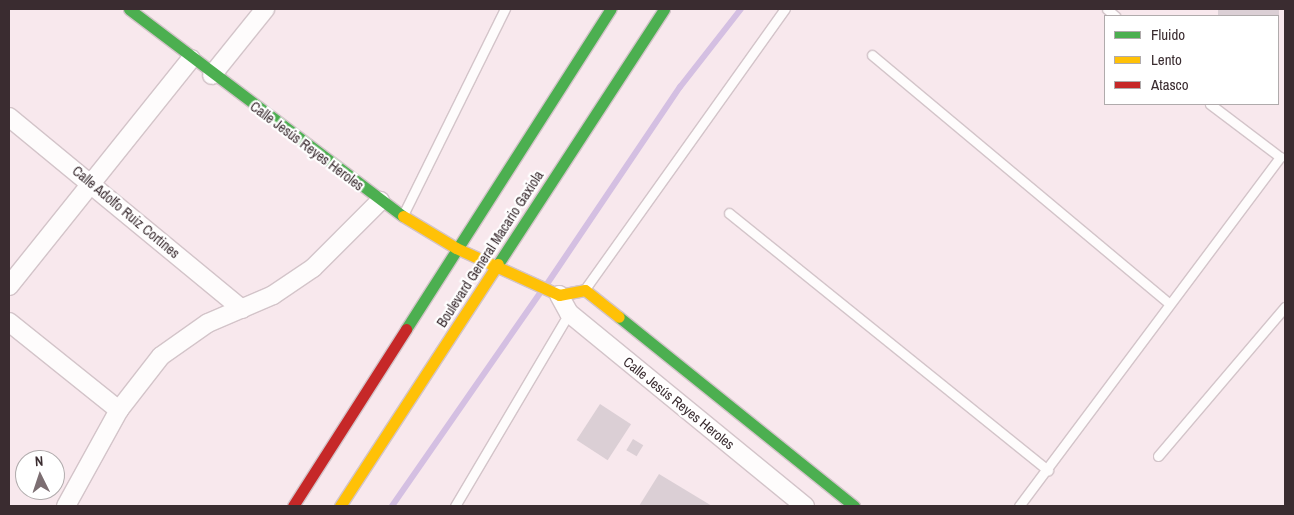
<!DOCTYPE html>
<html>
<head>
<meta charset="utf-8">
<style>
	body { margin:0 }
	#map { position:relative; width:1294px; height:515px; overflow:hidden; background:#f8e8ed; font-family:"Archivo Narrow",sans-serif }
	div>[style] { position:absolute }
	.stream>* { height:6px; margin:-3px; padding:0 3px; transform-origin:3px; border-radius:3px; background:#d4bfe2 }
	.building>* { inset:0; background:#dbcfd5; transform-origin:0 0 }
	.roads { filter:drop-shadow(1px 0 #d3c4c9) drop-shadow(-1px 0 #d3c4c9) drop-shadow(0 1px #d3c4c9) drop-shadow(0 -1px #d3c4c9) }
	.lane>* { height:9px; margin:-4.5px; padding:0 4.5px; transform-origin:4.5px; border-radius:4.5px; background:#fefcfc }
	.street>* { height:18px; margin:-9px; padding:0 9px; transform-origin:9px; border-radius:9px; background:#fefcfc }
	.fast>* { height:11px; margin:-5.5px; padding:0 5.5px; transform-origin:5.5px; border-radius:5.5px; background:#4caf50 }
	.slow>* { height:11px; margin:-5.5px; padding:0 5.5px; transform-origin:5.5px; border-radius:5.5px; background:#ffc107 }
	.jam>* { height:11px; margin:-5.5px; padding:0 5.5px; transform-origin:5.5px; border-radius:5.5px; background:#c62828 }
	span { translate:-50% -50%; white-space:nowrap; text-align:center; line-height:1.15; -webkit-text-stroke:4.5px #fff; paint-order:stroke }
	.street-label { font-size:14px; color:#3a2c30 }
	.frame { position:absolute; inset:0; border:10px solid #3a2c30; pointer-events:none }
	.legend { position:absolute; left:1104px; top:15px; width:175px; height:90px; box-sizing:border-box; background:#fff; border:1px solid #b0abac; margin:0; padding:6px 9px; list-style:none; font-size:15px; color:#3a2c30 }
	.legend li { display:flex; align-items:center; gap:10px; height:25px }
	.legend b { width:25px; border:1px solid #b0abac }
	.north { position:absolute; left:15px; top:450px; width:50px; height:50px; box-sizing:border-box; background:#fff; border:1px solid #b0abac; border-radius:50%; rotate:356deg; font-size:14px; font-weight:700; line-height:20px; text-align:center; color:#3a2c30 }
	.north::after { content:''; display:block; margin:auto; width:18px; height:22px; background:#7c6e72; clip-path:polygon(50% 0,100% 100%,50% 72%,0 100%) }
</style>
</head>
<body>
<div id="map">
	<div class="stream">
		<i style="left:547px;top:284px;width:238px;rotate:-56deg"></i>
		<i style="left:680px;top:87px;width:99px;rotate:-52deg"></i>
		<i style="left:392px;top:506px;width:261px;rotate:-55.2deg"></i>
	</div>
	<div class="building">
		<i style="left:1218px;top:9px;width:61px;height:8px"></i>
		<i style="left:600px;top:404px;width:37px;height:43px;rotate:33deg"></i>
		<i style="left:633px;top:439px;width:12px;height:13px;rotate:31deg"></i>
		<i style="clip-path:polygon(659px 474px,712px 506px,639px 506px)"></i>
	</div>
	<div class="roads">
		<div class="lane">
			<i style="left:1107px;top:9px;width:11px;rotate:41deg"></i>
			<i style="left:872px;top:55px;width:387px;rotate:39.9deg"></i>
			<i style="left:729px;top:213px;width:410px;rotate:38.9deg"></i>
			<i style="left:403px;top:215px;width:230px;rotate:-63.7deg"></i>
			<i style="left:585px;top:289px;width:344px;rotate:-54.5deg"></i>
			<i style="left:1158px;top:456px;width:196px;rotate:-49.6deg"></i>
			<i style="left:455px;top:506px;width:228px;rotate:-59.4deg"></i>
			<i style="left:1019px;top:506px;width:436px;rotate:-53.2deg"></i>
			<i style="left:1280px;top:157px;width:88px;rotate:-142.9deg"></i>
		</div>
		<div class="street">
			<i style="left:212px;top:75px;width:85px;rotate:-51.2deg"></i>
			<i style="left:9px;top:117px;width:302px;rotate:39.5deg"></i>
			<i style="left:9px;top:286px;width:291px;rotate:-51.3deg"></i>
			<i style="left:559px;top:295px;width:21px;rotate:61deg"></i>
			<i style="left:569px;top:313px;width:305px;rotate:39.3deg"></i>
			<i style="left:9px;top:322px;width:141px;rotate:38.7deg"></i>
			<i style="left:66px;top:506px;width:110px;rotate:-61.1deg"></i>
			<i style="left:119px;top:410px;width:68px;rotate:-52.1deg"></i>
			<i style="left:161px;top:356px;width:57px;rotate:-35.1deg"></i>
			<i style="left:208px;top:323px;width:71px;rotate:-23.3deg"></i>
			<i style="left:273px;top:295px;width:48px;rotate:-34deg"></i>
			<i style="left:313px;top:268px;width:95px;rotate:-45deg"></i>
		</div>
		<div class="fast">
			<i style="left:129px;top:9px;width:343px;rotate:37.1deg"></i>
			<i style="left:498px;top:264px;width:304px;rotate:-56.9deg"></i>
			<i style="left:619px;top:317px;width:302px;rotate:38.8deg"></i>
			<i style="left:406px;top:329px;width:380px;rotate:-57.4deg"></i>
		</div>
		<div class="slow">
			<i style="left:403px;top:216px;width:62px;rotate:31.1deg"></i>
			<i style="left:456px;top:248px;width:113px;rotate:24.5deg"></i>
			<i style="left:559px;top:295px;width:26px;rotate:-11deg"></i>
			<i style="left:585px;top:290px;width:43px;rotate:38.5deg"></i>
			<i style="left:340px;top:506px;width:289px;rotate:-56.9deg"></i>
		</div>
		<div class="jam">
			<i style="left:293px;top:506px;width:210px;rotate:-57.4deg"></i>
		</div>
	</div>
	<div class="street-label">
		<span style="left:307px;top:146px;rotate:37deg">Calle Jesús Reyes Heroles</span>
		<span style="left:126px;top:212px;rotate:40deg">Calle Adolfo Ruiz Cortines</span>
		<span style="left:490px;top:249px;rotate:-57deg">Boulevard General Macario Gaxiola</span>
		<span style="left:679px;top:403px;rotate:39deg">Calle Jesús Reyes Heroles</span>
	</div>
	<div class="frame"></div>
	<ul class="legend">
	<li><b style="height:6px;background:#4caf50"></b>Fluido</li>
	<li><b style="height:6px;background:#ffc107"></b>Lento</li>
	<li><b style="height:6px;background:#c62828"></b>Atasco</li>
	</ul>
	<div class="north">N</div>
</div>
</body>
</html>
